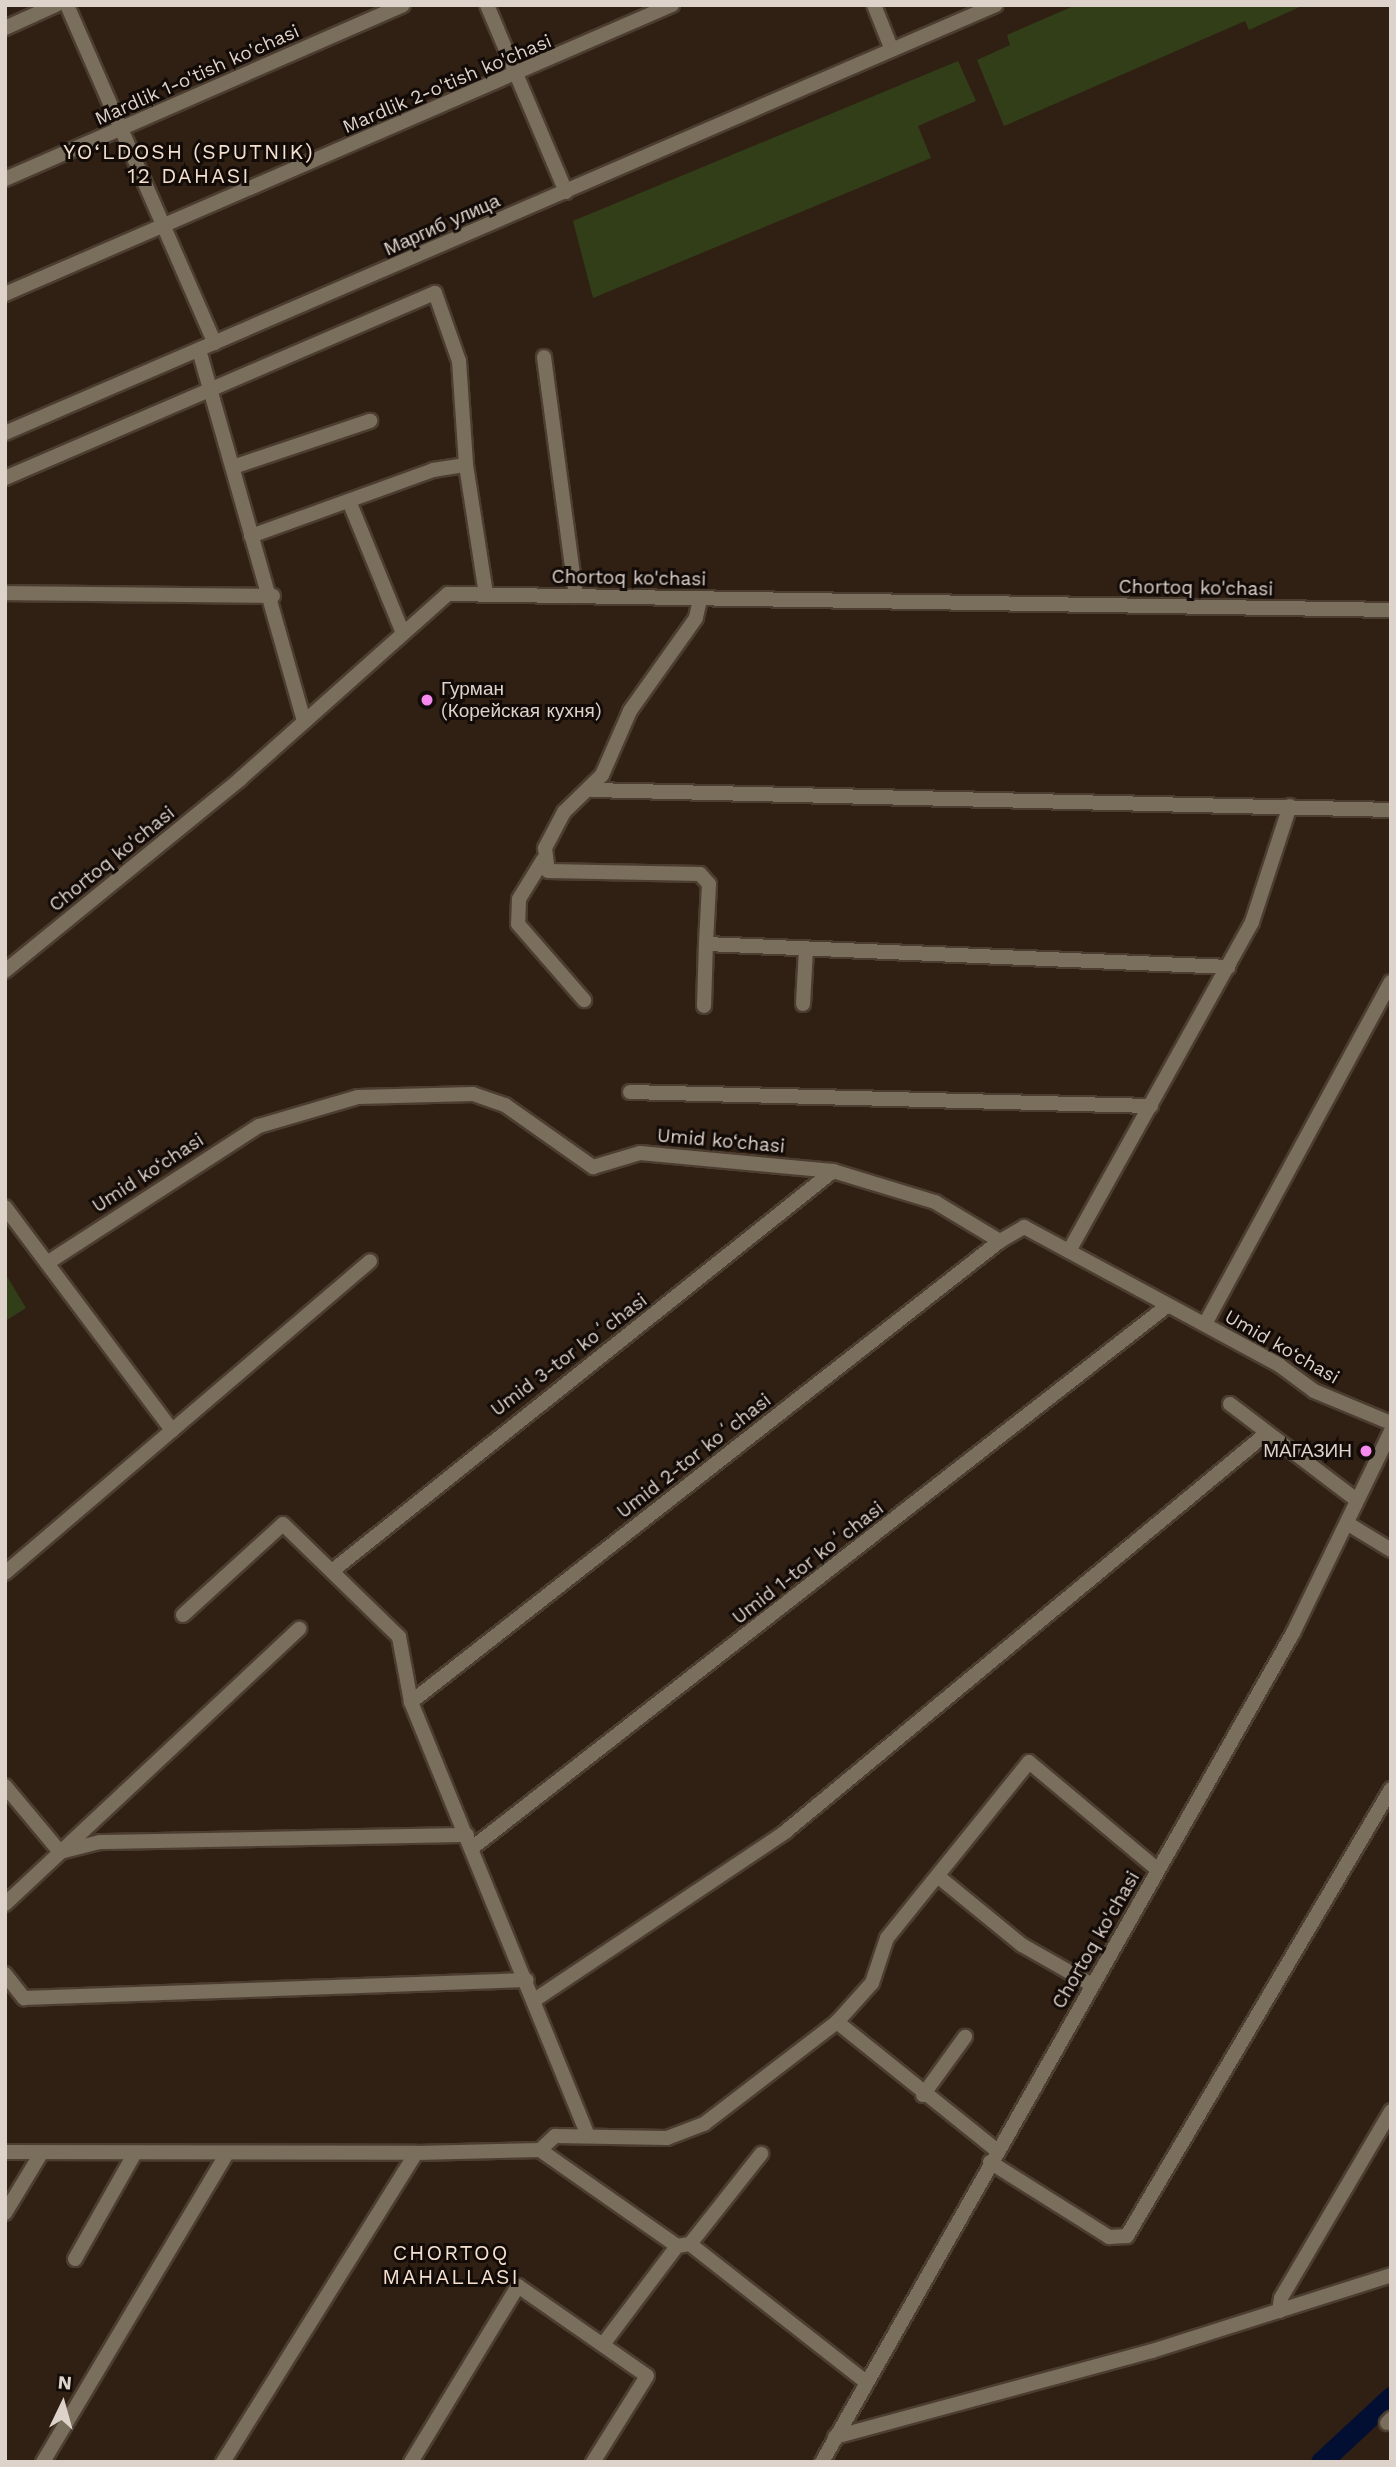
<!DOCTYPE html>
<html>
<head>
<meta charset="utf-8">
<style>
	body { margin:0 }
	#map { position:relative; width:1396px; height:2467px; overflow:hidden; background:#302014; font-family:"Work Sans",sans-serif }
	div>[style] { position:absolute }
	.green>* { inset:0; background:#313e17 }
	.river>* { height:21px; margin:-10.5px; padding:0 10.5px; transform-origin:10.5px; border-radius:10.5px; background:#030f32 }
	.roads { filter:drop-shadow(2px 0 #4c3d31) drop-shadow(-2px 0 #4c3d31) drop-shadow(0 2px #4c3d31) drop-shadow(0 -2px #4c3d31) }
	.minor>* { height:14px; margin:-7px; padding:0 7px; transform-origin:7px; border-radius:7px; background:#7a6f5c }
	.tertiary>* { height:14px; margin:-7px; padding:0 7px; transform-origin:7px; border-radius:7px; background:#7a6f5c }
	.dots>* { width:19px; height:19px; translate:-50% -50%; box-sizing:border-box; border:4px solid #120b07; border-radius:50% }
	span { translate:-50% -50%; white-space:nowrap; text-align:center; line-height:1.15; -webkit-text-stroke:6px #120b07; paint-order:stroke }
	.street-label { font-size:19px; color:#ded3cb }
	.poi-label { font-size:19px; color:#ded3cb }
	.left { translate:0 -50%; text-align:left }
	.right { translate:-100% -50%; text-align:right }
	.neighbourhood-label { font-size:21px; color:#f5dfcf; letter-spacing:2px }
	.frame { position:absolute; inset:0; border:7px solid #ded3cb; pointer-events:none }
	.north { position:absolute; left:28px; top:2369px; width:70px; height:70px; -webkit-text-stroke:5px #120b07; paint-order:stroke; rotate:5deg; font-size:19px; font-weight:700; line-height:28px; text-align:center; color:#ded3cb }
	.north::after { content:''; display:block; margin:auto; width:24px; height:32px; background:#ded3cb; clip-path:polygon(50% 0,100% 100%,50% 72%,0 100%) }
</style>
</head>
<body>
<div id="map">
	<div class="green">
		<i style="clip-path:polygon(1076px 5px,1304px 5px,1249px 30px,1245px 21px,1004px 126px,977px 60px,1010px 45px,1007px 35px)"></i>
		<i style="clip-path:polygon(958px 61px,976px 101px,918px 126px,931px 158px,593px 298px,573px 221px)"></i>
		<i style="clip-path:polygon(5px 1273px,26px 1308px,5px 1321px)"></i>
	</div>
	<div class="river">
		<i style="left:1321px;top:2462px;width:96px;rotate:-42.9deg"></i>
	</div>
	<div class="roads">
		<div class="minor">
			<i style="left:67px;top:5px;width:369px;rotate:66.4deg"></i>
			<i style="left:5px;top:179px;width:434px;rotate:-23.6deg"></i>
			<i style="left:5px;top:294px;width:727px;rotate:-23.43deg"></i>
			<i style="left:199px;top:350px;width:386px;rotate:74.2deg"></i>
			<i style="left:544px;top:357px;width:241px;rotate:82.4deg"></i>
			<i style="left:233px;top:467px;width:145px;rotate:-18.6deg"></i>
			<i style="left:5px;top:478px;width:468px;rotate:-23.3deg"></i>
			<i style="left:435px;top:293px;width:72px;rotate:70.6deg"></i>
			<i style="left:459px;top:361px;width:104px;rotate:86.1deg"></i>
			<i style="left:466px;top:465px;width:131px;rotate:81.2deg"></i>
			<i style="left:349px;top:501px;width:140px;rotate:67.8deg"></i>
			<i style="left:251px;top:536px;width:194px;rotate:-19.9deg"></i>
			<i style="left:433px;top:470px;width:33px;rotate:-9deg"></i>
			<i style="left:5px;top:593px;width:268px;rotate:0.6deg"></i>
			<i style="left:700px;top:600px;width:18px;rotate:103deg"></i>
			<i style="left:696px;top:618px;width:114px;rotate:125.4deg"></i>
			<i style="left:630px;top:711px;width:70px;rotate:113.6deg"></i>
			<i style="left:602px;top:775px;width:53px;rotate:135.8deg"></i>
			<i style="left:564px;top:812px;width:41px;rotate:117.8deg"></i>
			<i style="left:545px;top:848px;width:23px;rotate:83deg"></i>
			<i style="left:548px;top:871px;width:152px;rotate:1.1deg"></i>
			<i style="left:700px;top:874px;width:13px;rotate:48deg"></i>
			<i style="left:709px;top:884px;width:60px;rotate:92.9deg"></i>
			<i style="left:706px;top:944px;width:523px;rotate:2.52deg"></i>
			<i style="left:592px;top:790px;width:799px;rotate:1.43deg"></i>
			<i style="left:543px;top:860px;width:46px;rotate:121.6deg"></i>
			<i style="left:519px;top:899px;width:25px;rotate:92deg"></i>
			<i style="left:518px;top:924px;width:101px;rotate:49deg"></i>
			<i style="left:5px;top:971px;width:303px;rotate:-39.2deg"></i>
			<i style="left:240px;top:779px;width:278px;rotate:-41.7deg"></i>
			<i style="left:448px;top:594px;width:943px;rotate:0.97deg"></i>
			<i style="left:803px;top:1004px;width:55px;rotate:-86.9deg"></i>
			<i style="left:704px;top:1006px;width:62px;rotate:-88.2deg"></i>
			<i style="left:630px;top:1092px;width:521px;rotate:1.54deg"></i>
			<i style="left:5px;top:1207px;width:279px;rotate:53.2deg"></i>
			<i style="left:1069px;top:1251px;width:376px;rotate:-60.9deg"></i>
			<i style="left:1252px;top:922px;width:122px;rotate:-71.9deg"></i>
			<i style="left:47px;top:1263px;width:252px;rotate:-32.9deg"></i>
			<i style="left:259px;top:1126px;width:103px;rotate:-16.3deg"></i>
			<i style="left:358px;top:1097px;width:115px;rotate:-1.5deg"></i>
			<i style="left:473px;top:1094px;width:34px;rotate:19deg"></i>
			<i style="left:505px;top:1105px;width:108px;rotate:35.2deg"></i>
			<i style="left:593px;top:1167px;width:49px;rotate:-16.6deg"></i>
			<i style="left:640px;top:1153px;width:194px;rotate:5.3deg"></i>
			<i style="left:833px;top:1171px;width:107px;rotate:16.9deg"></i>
			<i style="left:935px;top:1202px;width:76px;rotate:31deg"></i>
			<i style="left:1000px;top:1241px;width:28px;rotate:-30deg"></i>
			<i style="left:1024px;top:1227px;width:290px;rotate:28.4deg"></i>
			<i style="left:1279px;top:1365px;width:44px;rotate:36.6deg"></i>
			<i style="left:1314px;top:1391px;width:83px;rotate:22.6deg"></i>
			<i style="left:1205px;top:1324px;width:389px;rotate:-61.5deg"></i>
			<i style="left:1230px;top:1404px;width:157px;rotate:37.2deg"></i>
			<i style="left:1350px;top:1525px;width:48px;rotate:31.4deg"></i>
			<i style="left:332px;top:1571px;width:641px;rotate:-38.6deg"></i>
			<i style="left:5px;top:1573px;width:480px;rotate:-40.5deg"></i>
			<i style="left:183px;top:1615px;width:135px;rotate:-42.3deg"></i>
			<i style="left:283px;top:1524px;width:162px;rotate:44.2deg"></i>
			<i style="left:399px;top:1637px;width:66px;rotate:79.5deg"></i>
			<i style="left:411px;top:1702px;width:468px;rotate:67.8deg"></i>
			<i style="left:411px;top:1702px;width:748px;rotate:-38.05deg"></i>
			<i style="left:5px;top:1786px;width:86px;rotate:50.2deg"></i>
			<i style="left:60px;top:1852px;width:41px;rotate:-14deg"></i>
			<i style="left:100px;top:1842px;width:367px;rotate:-1.1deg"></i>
			<i style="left:472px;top:1848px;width:881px;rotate:-37.95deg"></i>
			<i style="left:940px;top:1878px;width:106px;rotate:39.3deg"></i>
			<i style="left:1022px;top:1945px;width:81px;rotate:29.7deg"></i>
			<i style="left:5px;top:1904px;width:403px;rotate:-43.1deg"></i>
			<i style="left:5px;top:1974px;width:31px;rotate:52deg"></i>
			<i style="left:24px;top:1998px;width:503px;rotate:-2.05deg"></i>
			<i style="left:536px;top:1999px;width:300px;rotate:-33.8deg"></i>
			<i style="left:785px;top:1832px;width:626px;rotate:-39.62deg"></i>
			<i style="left:837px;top:2022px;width:204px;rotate:38.8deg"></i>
			<i style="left:923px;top:2095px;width:72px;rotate:-54.1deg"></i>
			<i style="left:540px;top:2150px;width:167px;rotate:35deg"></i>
			<i style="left:677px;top:2246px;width:13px;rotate:-9deg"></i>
			<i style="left:690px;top:2244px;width:224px;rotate:38.1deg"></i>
			<i style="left:5px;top:2152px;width:411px;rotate:0.1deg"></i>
			<i style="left:416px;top:2153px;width:124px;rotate:-1.4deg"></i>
			<i style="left:540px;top:2150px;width:21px;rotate:-43deg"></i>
			<i style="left:555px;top:2136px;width:112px;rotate:1deg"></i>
			<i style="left:667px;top:2138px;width:40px;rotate:-21deg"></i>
			<i style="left:704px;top:2124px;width:168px;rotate:-37.5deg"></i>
			<i style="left:837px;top:2022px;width:52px;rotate:-48.1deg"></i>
			<i style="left:872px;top:1983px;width:47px;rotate:-71.6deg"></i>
			<i style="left:887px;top:1938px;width:226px;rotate:-51.1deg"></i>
			<i style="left:1029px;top:1762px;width:168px;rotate:39.9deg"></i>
			<i style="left:990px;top:2162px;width:141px;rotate:32.2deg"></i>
			<i style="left:1109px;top:2237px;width:18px;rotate:-3deg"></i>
			<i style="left:1127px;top:2236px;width:519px;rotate:-59.43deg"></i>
			<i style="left:5px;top:2213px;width:71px;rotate:-58.8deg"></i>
			<i style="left:690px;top:2244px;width:115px;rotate:-51.7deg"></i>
			<i style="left:75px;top:2259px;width:122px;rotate:-60.5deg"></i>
			<i style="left:1279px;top:2311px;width:13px;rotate:-81deg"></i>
			<i style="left:1281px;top:2298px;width:217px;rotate:-59.5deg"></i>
			<i style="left:604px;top:2343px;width:121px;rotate:-53deg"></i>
			<i style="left:1387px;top:2423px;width:6px;rotate:-45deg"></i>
			<i style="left:835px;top:2437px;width:328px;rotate:-15.2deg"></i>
			<i style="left:1152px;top:2351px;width:251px;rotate:-17.6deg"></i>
			<i style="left:43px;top:2462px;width:357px;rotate:-59.2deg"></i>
			<i style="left:223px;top:2462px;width:364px;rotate:-58deg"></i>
			<i style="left:411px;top:2462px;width:206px;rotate:-58.7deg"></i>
			<i style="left:518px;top:2286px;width:157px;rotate:34.9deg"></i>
			<i style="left:647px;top:2376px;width:102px;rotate:122.1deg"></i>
		</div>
		<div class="tertiary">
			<i style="left:487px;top:5px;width:203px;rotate:67.1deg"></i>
			<i style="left:874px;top:5px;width:48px;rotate:68.2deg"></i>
			<i style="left:5px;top:28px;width:56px;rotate:-24.3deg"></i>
			<i style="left:5px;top:433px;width:1079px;rotate:-23.36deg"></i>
			<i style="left:822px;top:2462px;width:953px;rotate:-60.4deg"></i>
			<i style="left:1293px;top:1633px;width:225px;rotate:-64.1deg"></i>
		</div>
	</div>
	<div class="dots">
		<i style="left:427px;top:700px;background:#f689ee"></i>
		<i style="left:1366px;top:1451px;background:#f689ee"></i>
	</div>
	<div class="street-label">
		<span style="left:197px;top:75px;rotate:-24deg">Mardlik 1-o'tish ko'chasi</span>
		<span style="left:447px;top:84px;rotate:-23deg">Mardlik 2-o'tish ko'chasi</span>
		<span style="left:442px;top:225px;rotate:-24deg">Маргиб улица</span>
		<span style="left:629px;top:578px;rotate:1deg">Chortoq ko'chasi</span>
		<span style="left:1196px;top:588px;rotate:1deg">Chortoq ko'chasi</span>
		<span style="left:112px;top:859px;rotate:-39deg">Chortoq ko'chasi</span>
		<span style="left:721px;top:1141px;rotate:5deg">Umid ko‘chasi</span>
		<span style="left:148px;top:1173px;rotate:-33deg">Umid ko‘chasi</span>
		<span style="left:1282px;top:1347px;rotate:30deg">Umid ko‘chasi</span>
		<span style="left:569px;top:1355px;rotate:-37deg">Umid 3-tor koʻchasi</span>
		<span style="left:694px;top:1456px;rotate:-38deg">Umid 2-tor koʻchasi</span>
		<span style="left:808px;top:1563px;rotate:-38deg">Umid 1-tor koʻchasi</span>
		<span style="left:1096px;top:1940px;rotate:-60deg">Chortoq ko'chasi</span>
	</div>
	<div class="poi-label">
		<span class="left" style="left:441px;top:700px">Гурман<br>(Корейская кухня)</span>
		<span class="right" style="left:1352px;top:1451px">МАГАЗИН</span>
	</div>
	<div class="neighbourhood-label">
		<span style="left:189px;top:164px">YO‘LDOSH (SPUTNIK)<br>12 DAHASI</span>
		<span style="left:451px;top:2265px">CHORTOQ<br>MAHALLASI</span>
	</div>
	<div class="frame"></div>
	<div class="north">N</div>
</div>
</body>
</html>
